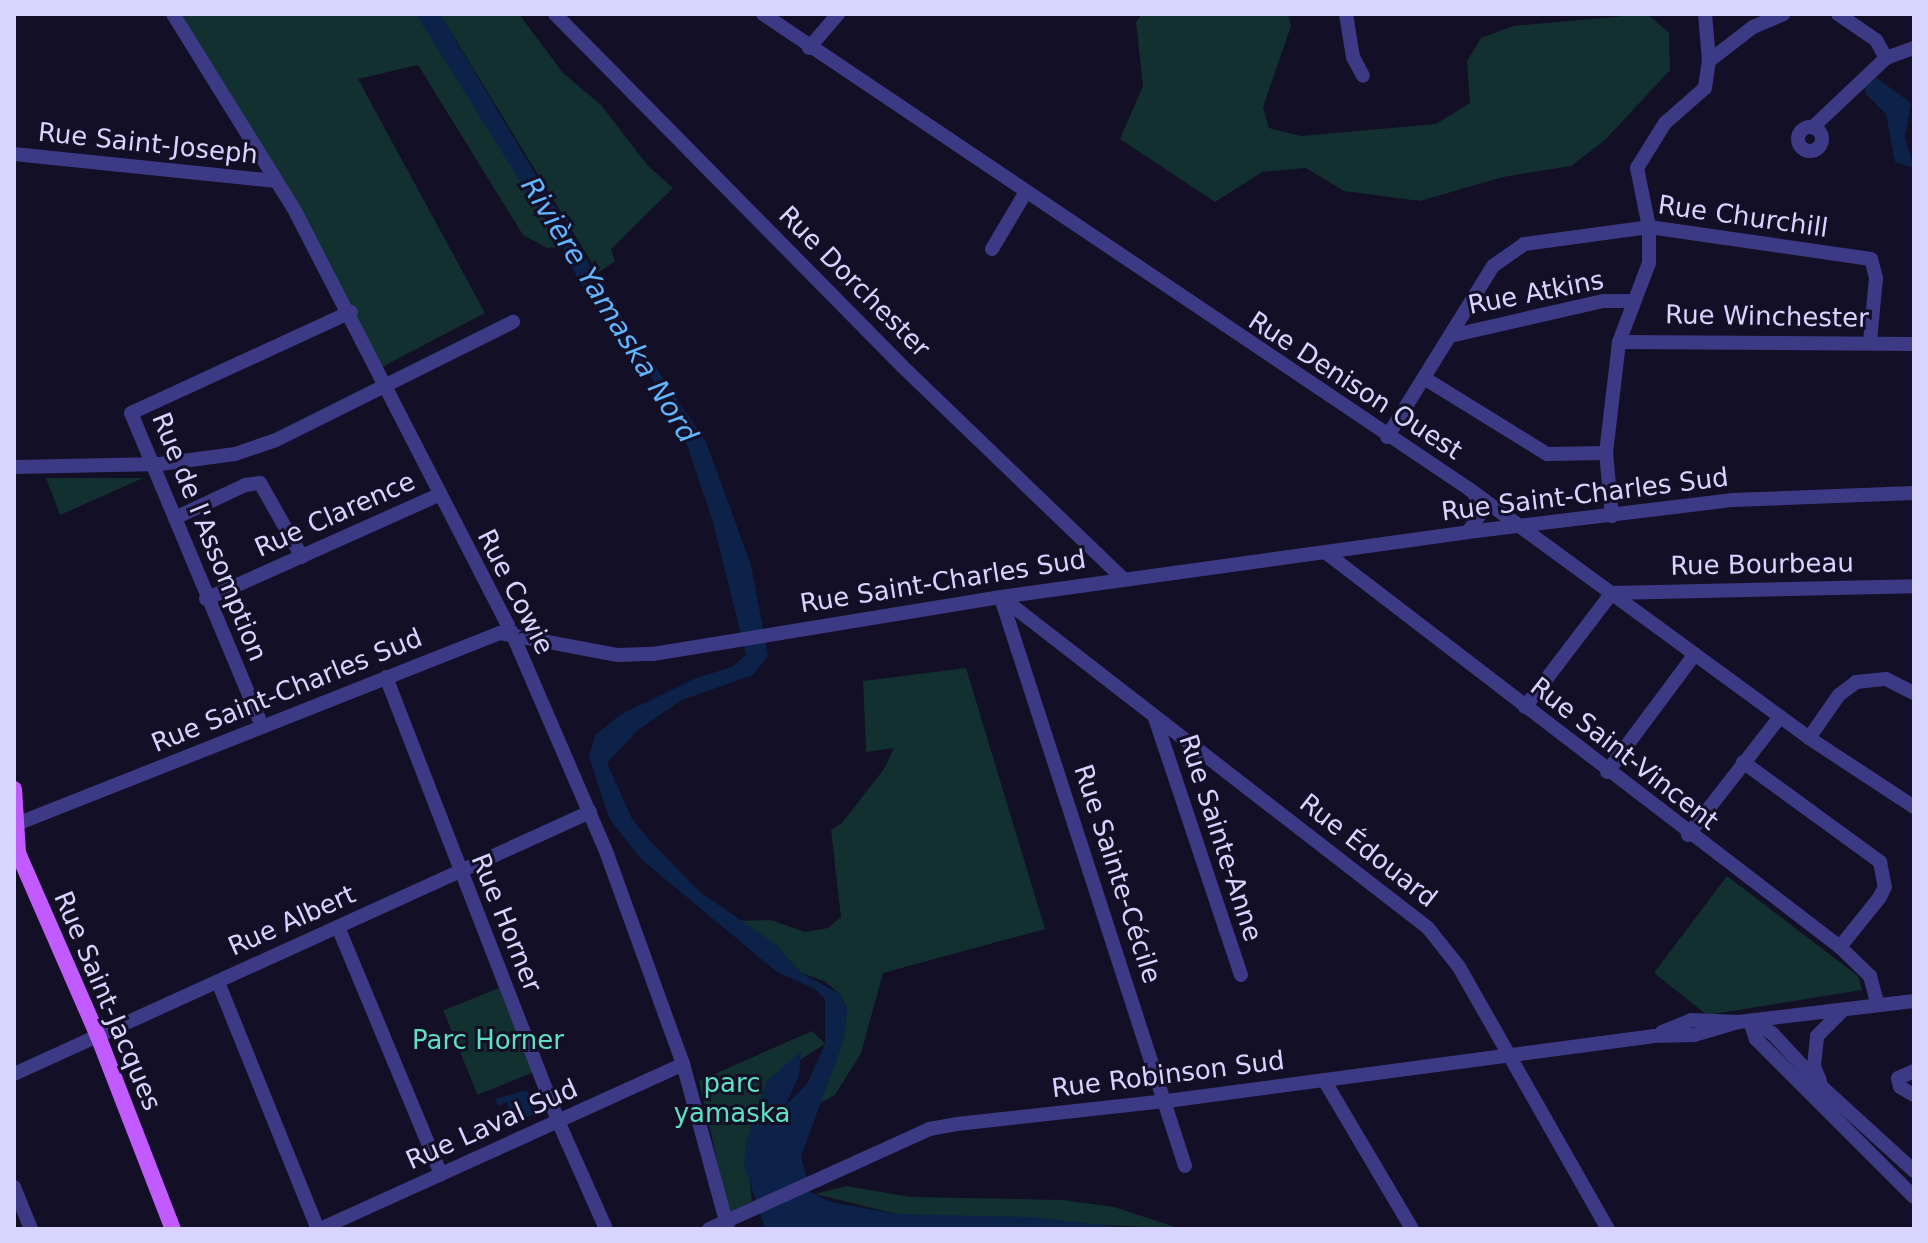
<!DOCTYPE html>
<html>
<head>
<meta charset="utf-8">
<style>
	body { margin:0 }
	#map { position:relative; width:1928px; height:1243px; overflow:hidden; background:#130f26; font-family:"DejaVu Sans",sans-serif }
	div>[style] { position:absolute }
	.green>* { inset:0; background:#12302f; transform-origin:0 0 }
	.water>* { inset:0; background:#0c2248 }
	.minor>* { height:14px; margin:-7px; padding:0 7px; transform-origin:7px; border-radius:7px; background:#3d3a85 }
	.minor>.ring { margin:-7px; padding:0; box-sizing:content-box; background:none; border:14px solid #3d3a85; border-radius:50% }
	.major>* { height:16px; margin:-8px; padding:0 8px; transform-origin:8px; border-radius:8px; background:#c25bff }
	span { translate:-50% -50%; white-space:nowrap; text-align:center; line-height:1.15; -webkit-text-stroke:6px #130f26; paint-order:stroke }
	.street-label { font-size:26px; color:#d9d4ff }
	.park-label { font-size:26px; color:#5fe0c0 }
	.water-label { font-size:28px; color:#62b6ff; font-style:italic }
	.frame { position:absolute; inset:0; border:16px solid #d9d4ff; pointer-events:none }
</style>
</head>
<body>
<div id="map">
	<div class="green">
		<i style="clip-path:polygon(173px 14px,416px 14px,564px 247px,547px 248px,523px 235px,418px 65px,358px 79px,485px 313px,378px 369px,351px 312px)"></i>
		<i style="clip-path:polygon(440px 14px,519px 14px,563px 73px,601px 105px,648px 166px,673px 188px,611px 249px,615px 261px,598px 273px)"></i>
		<i style="clip-path:polygon(1142px 14px,1288px 14px,1291px 26px,1263px 107px,1269px 128px,1301px 136px,1436px 124px,1470px 103px,1467px 61px,1481px 38px,1513px 26px,1647px 14px,1669px 33px,1670px 70px,1605px 140px,1571px 166px,1503px 177px,1420px 201px,1344px 191px,1306px 168px,1262px 172px,1215px 202px,1120px 139px,1143px 86px,1136px 22px)"></i>
		<i style="clip-path:polygon(46px 478px,143px 478px,60px 515px)"></i>
		<i style="clip-path:polygon(966px 668px,1045px 929px,883px 973px,861px 1053px,835px 1095px,815px 1106px,843px 1040px,847px 1009px,840px 994px,824px 981px,801px 973px,775px 944px,736px 921px,771px 920px,805px 932px,828px 928px,841px 917px,831px 830px,842px 823px,884px 769px,894px 748px,866px 752px,863px 681px)"></i>
		<i style="clip-path:polygon(1727px 876px,1858px 976px,1862px 990px,1707px 1015px,1654px 973px)"></i>
		<i style="left:499px;top:988px;width:91px;height:60px;rotate:68deg"></i>
		<i style="clip-path:polygon(812px 1031px,825px 1044px,767px 1081px,746px 1144px,752px 1201px,729px 1213px,699px 1081px)"></i>
		<i style="clip-path:polygon(846px 1186px,911px 1197px,1063px 1200px,1114px 1207px,1181px 1229px,896px 1214px,815px 1194px)"></i>
	</div>
	<div class="water">
		<i style="clip-path:polygon(416px 14px,440px 14px,611px 301px,706px 442px,751px 565px,768px 656px,753px 675px,682px 700px,638px 730px,607px 763px,632px 819px,651px 842px,700px 892px,775px 944px,801px 973px,840px 994px,847px 1010px,844px 1040px,801px 1156px,810px 1192px,831px 1202px,896px 1214px,1032px 1217px,1138px 1229px,765px 1229px,744px 1164px,746px 1144px,767px 1081px,801px 1051px,799px 1076px,785px 1106px,807px 1084px,825px 1044px,825px 999px,815px 989px,777px 972px,641px 859px,609px 818px,589px 757px,595px 735px,620px 715px,696px 678px,732px 667px,746px 655px,713px 522px,681px 427px,650px 375px,579px 281px,549px 219px,526px 191px)"></i>
		<i style="clip-path:polygon(1877px 78px,1911px 103px,1905px 137px,1914px 168px,1895px 162px,1886px 114px,1865px 93px,1865px 84px)"></i>
		<i style="clip-path:polygon(527px 1090px,537px 1113px,514px 1122px,507px 1102px,498px 1106px,495px 1099px)"></i>
	</div>
	<div class="minor">
		<i style="left:173px;top:14px;width:229px;rotate:58.2deg"></i>
		<i style="left:294px;top:209px;width:477px;rotate:62.8deg"></i>
		<i style="left:512px;top:633px;width:241px;rotate:66.7deg"></i>
		<i style="left:607px;top:854px;width:223px;rotate:70.1deg"></i>
		<i style="left:683px;top:1064px;width:171px;rotate:74.7deg"></i>
		<i style="left:555px;top:14px;width:494px;rotate:45.4deg"></i>
		<i style="left:902px;top:366px;width:308px;rotate:43.9deg"></i>
		<i style="left:763px;top:14px;width:851px;rotate:33.93deg"></i>
		<i style="left:1469px;top:489px;width:421px;rotate:36.2deg"></i>
		<i style="left:1809px;top:738px;width:126px;rotate:33.3deg"></i>
		<i style="left:1346px;top:14px;width:44px;rotate:80.8deg"></i>
		<i style="left:1353px;top:57px;width:21px;rotate:62deg"></i>
		<i style="left:1705px;top:14px;width:47px;rotate:85.1deg"></i>
		<i style="left:1838px;top:14px;width:46px;rotate:34.4deg"></i>
		<i style="left:1876px;top:40px;width:21px;rotate:61deg"></i>
		<i style="left:809px;top:48px;width:45px;rotate:-49.5deg"></i>
		<i class="ring" style="left:1798px;top:127px;width:10px;height:10px"></i>
		<i style="left:1813px;top:127px;width:100px;rotate:-43.4deg"></i>
		<i style="left:1886px;top:58px;width:30px;rotate:-20deg"></i>
		<i style="left:14px;top:154px;width:264px;rotate:5.9deg"></i>
		<i style="left:992px;top:249px;width:63px;rotate:-59.3deg"></i>
		<i style="left:1450px;top:336px;width:157px;rotate:-12.9deg"></i>
		<i style="left:1603px;top:301px;width:29px"></i>
		<i style="left:1619px;top:342px;width:295px;rotate:0.4deg"></i>
		<i style="left:1424px;top:378px;width:145px;rotate:31.7deg"></i>
		<i style="left:1547px;top:454px;width:59px;rotate:-1deg"></i>
		<i style="left:1387px;top:437px;width:201px;rotate:-58.2deg"></i>
		<i style="left:1493px;top:266px;width:38px;rotate:-35deg"></i>
		<i style="left:1524px;top:244px;width:126px;rotate:-7.7deg"></i>
		<i style="left:1649px;top:227px;width:224px;rotate:8.2deg"></i>
		<i style="left:1871px;top:259px;width:20px;rotate:75deg"></i>
		<i style="left:1876px;top:278px;width:64px;rotate:95.4deg"></i>
		<i style="left:14px;top:467px;width:146px;rotate:-1.2deg"></i>
		<i style="left:160px;top:464px;width:76px;rotate:-7.6deg"></i>
		<i style="left:235px;top:454px;width:43px;rotate:-18.9deg"></i>
		<i style="left:276px;top:440px;width:265px;rotate:-26.5deg"></i>
		<i style="left:1612px;top:516px;width:63px;rotate:-95.4deg"></i>
		<i style="left:1606px;top:453px;width:112px;rotate:-83.3deg"></i>
		<i style="left:1619px;top:342px;width:85px;rotate:-69.2deg"></i>
		<i style="left:1649px;top:263px;width:36px;rotate:-90deg"></i>
		<i style="left:1649px;top:227px;width:60px;rotate:-101.5deg"></i>
		<i style="left:1637px;top:168px;width:53px;rotate:-58.1deg"></i>
		<i style="left:1665px;top:123px;width:53px;rotate:-41.2deg"></i>
		<i style="left:1705px;top:88px;width:27px;rotate:-82deg"></i>
		<i style="left:1709px;top:61px;width:56px;rotate:-37.7deg"></i>
		<i style="left:1753px;top:27px;width:33px;rotate:-23deg"></i>
		<i style="left:175px;top:518px;width:77px;rotate:-25.2deg"></i>
		<i style="left:245px;top:485px;width:15px;rotate:-8deg"></i>
		<i style="left:260px;top:483px;width:85px;rotate:60.4deg"></i>
		<i style="left:1468px;top:532px;width:25px;rotate:-56deg"></i>
		<i style="left:1482px;top:511px;width:17px;rotate:-114deg"></i>
		<i style="left:1325px;top:552px;width:649px;rotate:37.49deg"></i>
		<i style="left:1840px;top:947px;width:42px;rotate:44deg"></i>
		<i style="left:1870px;top:976px;width:30px;rotate:75deg"></i>
		<i style="left:1001px;top:597px;width:540px;rotate:37.78deg"></i>
		<i style="left:1428px;top:928px;width:50px;rotate:51.5deg"></i>
		<i style="left:1459px;top:967px;width:301px;rotate:60.4deg"></i>
		<i style="left:1001px;top:598px;width:597px;rotate:72.05deg"></i>
		<i style="left:206px;top:599px;width:255px;rotate:-24.1deg"></i>
		<i style="left:386px;top:677px;width:476px;rotate:68.8deg"></i>
		<i style="left:558px;top:1121px;width:118px;rotate:66deg"></i>
		<i style="left:1525px;top:707px;width:143px;rotate:-52.7deg"></i>
		<i style="left:1612px;top:593px;width:302px;rotate:-1.3deg"></i>
		<i style="left:1155px;top:718px;width:271px;rotate:71.5deg"></i>
		<i style="left:262px;top:726px;width:339px;rotate:-112.7deg"></i>
		<i style="left:131px;top:413px;width:242px;rotate:-24.7deg"></i>
		<i style="left:1809px;top:738px;width:52px;rotate:-55.1deg"></i>
		<i style="left:1839px;top:695px;width:21px;rotate:-37deg"></i>
		<i style="left:1856px;top:682px;width:30px;rotate:-6deg"></i>
		<i style="left:1886px;top:679px;width:31px;rotate:27deg"></i>
		<i style="left:1743px;top:762px;width:170px;rotate:36.1deg"></i>
		<i style="left:1880px;top:862px;width:25px;rotate:79deg"></i>
		<i style="left:1885px;top:887px;width:11px;rotate:117deg"></i>
		<i style="left:1880px;top:897px;width:64px;rotate:128.7deg"></i>
		<i style="left:1607px;top:772px;width:147px;rotate:-53.3deg"></i>
		<i style="left:14px;top:825px;width:523px;rotate:-21.56deg"></i>
		<i style="left:500px;top:633px;width:120px;rotate:10.6deg"></i>
		<i style="left:618px;top:655px;width:35px;rotate:-2deg"></i>
		<i style="left:653px;top:654px;width:353px;rotate:-9.3deg"></i>
		<i style="left:1001px;top:597px;width:472px;rotate:-7.9deg"></i>
		<i style="left:1468px;top:532px;width:267px;rotate:-6.9deg"></i>
		<i style="left:1733px;top:500px;width:181px;rotate:-2.2deg"></i>
		<i style="left:1688px;top:835px;width:150px;rotate:-52.1deg"></i>
		<i style="left:338px;top:927px;width:268px;rotate:67.4deg"></i>
		<i style="left:218px;top:982px;width:266px;rotate:68deg"></i>
		<i style="left:1750px;top:1021px;width:19px;rotate:72deg"></i>
		<i style="left:1756px;top:1039px;width:223px;rotate:45deg"></i>
		<i style="left:1750px;top:1021px;width:25px;rotate:29deg"></i>
		<i style="left:1772px;top:1033px;width:76px;rotate:47.1deg"></i>
		<i style="left:1824px;top:1089px;width:122px;rotate:42.3deg"></i>
		<i style="left:1662px;top:1032px;width:31px;rotate:-22deg"></i>
		<i style="left:1691px;top:1020px;width:47px;rotate:2.4deg"></i>
		<i style="left:1738px;top:1022px;width:177px;rotate:-6.8deg"></i>
		<i style="left:1914px;top:1071px;width:17px;rotate:156deg"></i>
		<i style="left:1898px;top:1078px;width:9px;rotate:77deg"></i>
		<i style="left:1900px;top:1087px;width:16px;rotate:30deg"></i>
		<i style="left:14px;top:1074px;width:633px;rotate:-24.46deg"></i>
		<i style="left:1324px;top:1080px;width:173px;rotate:59.4deg"></i>
		<i style="left:1820px;top:1081px;width:16px;rotate:-112deg"></i>
		<i style="left:1814px;top:1066px;width:30px;rotate:-84deg"></i>
		<i style="left:1817px;top:1036px;width:35px;rotate:-45deg"></i>
		<i style="left:14px;top:1187px;width:45px;rotate:68deg"></i>
		<i style="left:320px;top:1229px;width:399px;rotate:-24.4deg"></i>
		<i style="left:709px;top:1229px;width:242px;rotate:-24.4deg"></i>
		<i style="left:929px;top:1129px;width:28px;rotate:-10deg"></i>
		<i style="left:957px;top:1124px;width:211px;rotate:-6.3deg"></i>
		<i style="left:1167px;top:1101px;width:490px;rotate:-7.6deg"></i>
		<i style="left:1653px;top:1036px;width:41px;rotate:-1.4deg"></i>
		<i style="left:1694px;top:1035px;width:46px;rotate:-16.5deg"></i>
	</div>
	<div class="major">
		<i style="left:14px;top:789px;width:64px;rotate:86.4deg"></i>
		<i style="left:18px;top:853px;width:200px;rotate:66.4deg"></i>
		<i style="left:98px;top:1036px;width:207px;rotate:68.8deg"></i>
	</div>
	<div class="street-label">
		<span style="left:148px;top:144px;rotate:6deg">Rue Saint-Joseph</span>
		<span style="left:1743px;top:217px;rotate:8deg">Rue Churchill</span>
		<span style="left:854px;top:282px;rotate:45deg">Rue Dorchester</span>
		<span style="left:1536px;top:293px;rotate:-11deg">Rue Atkins</span>
		<span style="left:1767px;top:317px;rotate:1deg">Rue Winchester</span>
		<span style="left:1355px;top:386px;rotate:33deg">Rue Denison Ouest</span>
		<span style="left:1585px;top:495px;rotate:-7deg">Rue Saint-Charles Sud</span>
		<span style="left:335px;top:515px;rotate:-24deg">Rue Clarence</span>
		<span style="left:209px;top:537px;rotate:68deg">Rue de l'Assomption</span>
		<span style="left:1762px;top:565px;rotate:-1deg">Rue Bourbeau</span>
		<span style="left:943px;top:582px;rotate:-9deg">Rue Saint-Charles Sud</span>
		<span style="left:515px;top:592px;rotate:63deg">Rue Cowie</span>
		<span style="left:287px;top:691px;rotate:-22deg">Rue Saint-Charles Sud</span>
		<span style="left:1624px;top:754px;rotate:38deg">Rue Saint-Vincent</span>
		<span style="left:1220px;top:838px;rotate:72deg">Rue Sainte-Anne</span>
		<span style="left:1368px;top:851px;rotate:38deg">Rue Édouard</span>
		<span style="left:1117px;top:874px;rotate:72deg">Rue Sainte-Cécile</span>
		<span style="left:292px;top:921px;rotate:-24deg">Rue Albert</span>
		<span style="left:506px;top:923px;rotate:68deg">Rue Horner</span>
		<span style="left:107px;top:1001px;rotate:67deg">Rue Saint-Jacques</span>
		<span style="left:1168px;top:1075px;rotate:-7deg">Rue Robinson Sud</span>
		<span style="left:492px;top:1125px;rotate:-24deg">Rue Laval Sud</span>
	</div>
	<div class="park-label">
		<span style="left:488px;top:1041px">Parc Horner</span>
		<span style="left:732px;top:1099px">parc<br>yamaska</span>
	</div>
	<div class="water-label">
		<span style="left:609px;top:310px;rotate:58deg">Rivière Yamaska Nord</span>
	</div>
	<div class="frame"></div>
</div>
</body>
</html>
